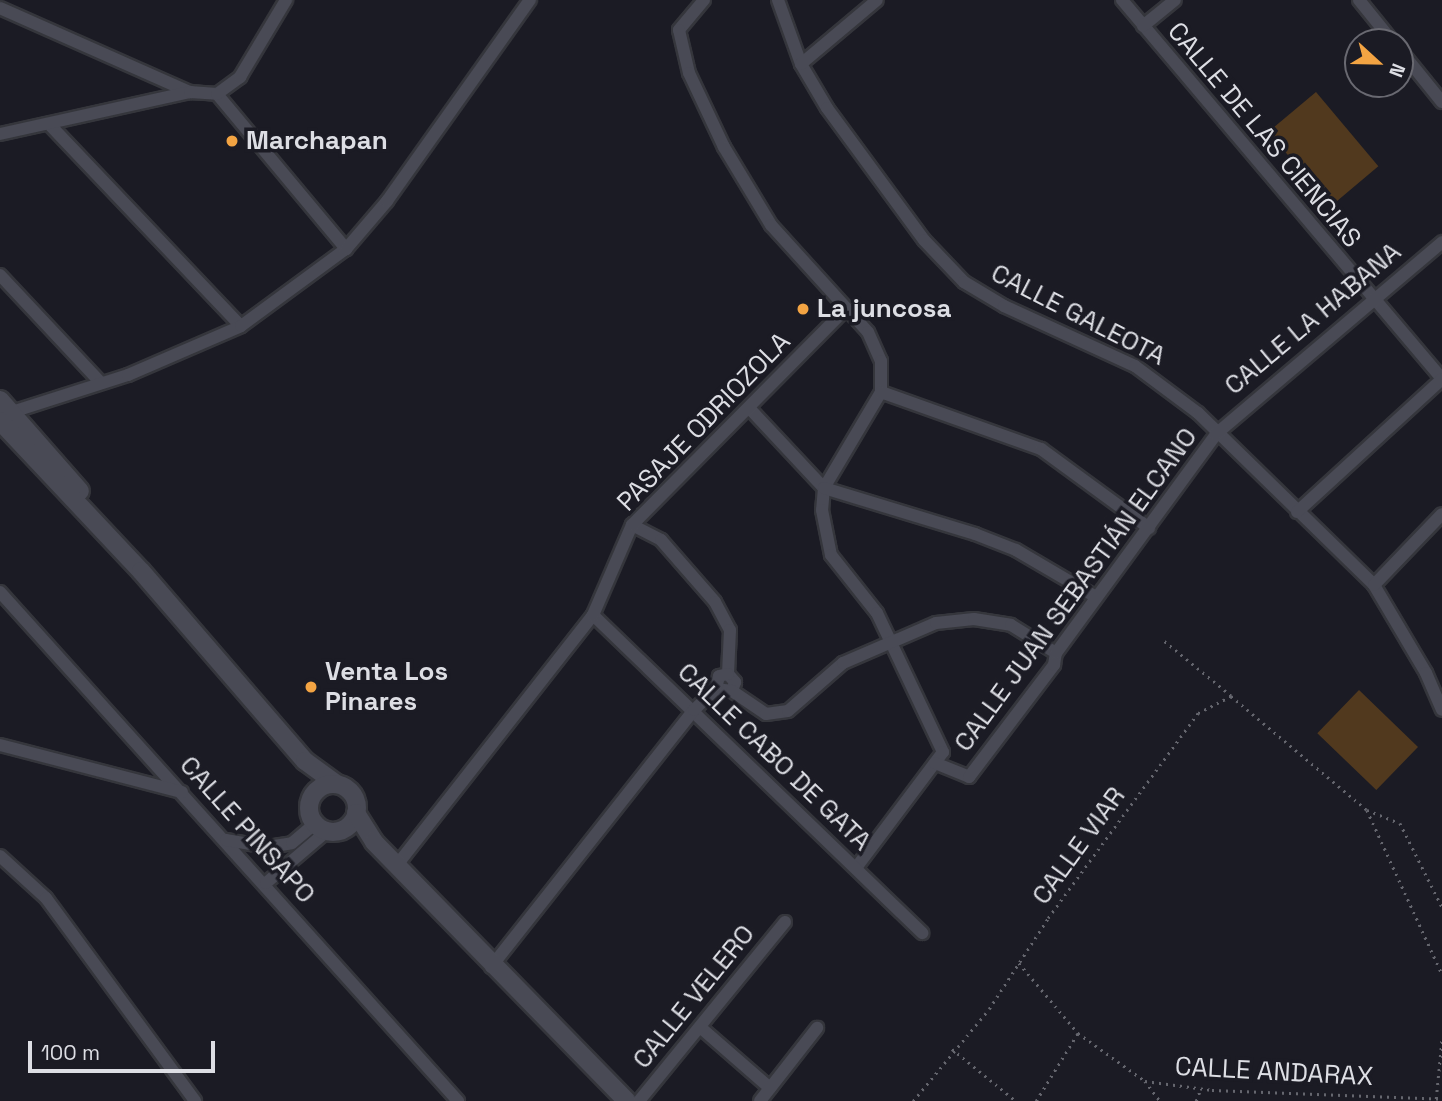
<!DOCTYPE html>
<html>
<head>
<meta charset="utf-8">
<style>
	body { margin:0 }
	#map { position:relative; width:1442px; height:1101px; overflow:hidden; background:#1b1b24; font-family:"Space Grotesk",sans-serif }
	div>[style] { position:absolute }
	.green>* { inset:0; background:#51391e; transform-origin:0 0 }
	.path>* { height:2.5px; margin-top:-1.25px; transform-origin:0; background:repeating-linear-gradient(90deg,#65666e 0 2px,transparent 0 7px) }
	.roads { filter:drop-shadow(2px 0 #35363c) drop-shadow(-2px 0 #35363c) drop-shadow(0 2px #35363c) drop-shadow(0 -2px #35363c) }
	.street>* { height:12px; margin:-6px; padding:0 6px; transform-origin:6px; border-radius:6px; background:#494a55 }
	.secondary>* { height:18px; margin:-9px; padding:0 9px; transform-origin:9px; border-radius:9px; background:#494a55 }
	.secondary>.ring { margin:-9px; padding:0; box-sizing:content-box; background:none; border:18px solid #494a55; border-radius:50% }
	.dots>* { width:19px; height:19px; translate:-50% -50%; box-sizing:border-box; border:4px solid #1b1b24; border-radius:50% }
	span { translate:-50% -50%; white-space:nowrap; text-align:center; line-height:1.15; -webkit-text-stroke:7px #1b1b24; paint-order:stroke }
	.street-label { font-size:26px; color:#dddee4 }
	.poi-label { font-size:26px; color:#dddee4; font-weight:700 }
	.left { translate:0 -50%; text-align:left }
	.north { position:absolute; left:1344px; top:28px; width:70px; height:70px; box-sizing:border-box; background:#1b1b24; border:2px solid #696971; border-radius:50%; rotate:112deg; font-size:19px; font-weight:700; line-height:28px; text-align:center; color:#dddee4 }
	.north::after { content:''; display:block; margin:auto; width:24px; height:32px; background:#f3a443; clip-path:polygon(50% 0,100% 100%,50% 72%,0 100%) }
	.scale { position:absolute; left:28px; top:1041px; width:187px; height:32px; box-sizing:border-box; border:4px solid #dddee4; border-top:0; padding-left:9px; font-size:21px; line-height:24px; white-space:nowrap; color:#dddee4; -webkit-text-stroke:5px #1b1b24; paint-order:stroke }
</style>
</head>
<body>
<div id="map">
	<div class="green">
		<i style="left:1316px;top:92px;width:97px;height:62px;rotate:50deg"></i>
		<i style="left:1359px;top:690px;width:82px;height:60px;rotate:44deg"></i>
	</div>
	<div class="path">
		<i style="left:1231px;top:696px;width:177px;rotate:40deg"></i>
		<i style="left:1367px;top:810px;width:35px;rotate:22deg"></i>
		<i style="left:1400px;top:823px;width:94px;rotate:63.4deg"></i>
		<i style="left:1367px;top:810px;width:180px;rotate:65.4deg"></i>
		<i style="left:1019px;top:963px;width:92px;rotate:49.9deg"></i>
		<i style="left:1078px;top:1033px;width:82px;rotate:35.6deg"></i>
		<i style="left:1145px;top:1081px;width:25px;rotate:53deg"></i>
		<i style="left:952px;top:1049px;width:82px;rotate:39.1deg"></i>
		<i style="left:1145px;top:1081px;width:68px;rotate:7.7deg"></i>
		<i style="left:1212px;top:1090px;width:230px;rotate:2.2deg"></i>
		<i style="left:1436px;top:1099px;width:62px;rotate:-84.5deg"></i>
		<i style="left:913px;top:1101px;width:119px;rotate:-50.4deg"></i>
		<i style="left:989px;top:1009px;width:108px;rotate:-57deg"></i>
		<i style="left:1048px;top:918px;width:254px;rotate:-53.8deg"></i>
		<i style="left:1198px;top:713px;width:37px;rotate:-27deg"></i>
		<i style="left:1231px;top:696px;width:90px;rotate:-140.8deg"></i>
		<i style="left:1036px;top:1101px;width:80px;rotate:-58.3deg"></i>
		<i style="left:1196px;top:1101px;width:14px;rotate:-69deg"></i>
	</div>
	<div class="roads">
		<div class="street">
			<i style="left:704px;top:0;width:39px;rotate:130deg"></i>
			<i style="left:679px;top:30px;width:44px;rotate:76.9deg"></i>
			<i style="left:689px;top:73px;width:82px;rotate:64.7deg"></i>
			<i style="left:724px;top:147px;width:91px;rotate:58.9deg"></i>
			<i style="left:771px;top:225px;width:144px;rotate:47.8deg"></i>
			<i style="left:868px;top:332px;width:32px;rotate:66deg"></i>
			<i style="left:881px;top:361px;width:31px;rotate:90deg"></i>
			<i style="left:881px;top:392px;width:112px;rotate:120.7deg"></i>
			<i style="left:778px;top:0;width:68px;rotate:70.2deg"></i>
			<i style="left:801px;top:64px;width:51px;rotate:59.4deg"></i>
			<i style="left:827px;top:108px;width:164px;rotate:53.7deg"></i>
			<i style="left:924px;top:240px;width:58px;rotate:46.4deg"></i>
			<i style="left:964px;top:282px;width:47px;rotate:31deg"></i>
			<i style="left:1004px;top:306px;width:144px;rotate:24.6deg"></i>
			<i style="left:1135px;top:366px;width:79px;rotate:36.7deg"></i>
			<i style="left:1198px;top:413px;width:246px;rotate:44.3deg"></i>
			<i style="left:1374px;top:585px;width:102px;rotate:59.4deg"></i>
			<i style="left:1426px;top:673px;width:40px;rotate:66.6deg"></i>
			<i style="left:1122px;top:0;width:495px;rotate:49.8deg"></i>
			<i style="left:1359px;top:0;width:54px;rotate:51deg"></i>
			<i style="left:0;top:8px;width:208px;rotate:23.9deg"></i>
			<i style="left:1143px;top:26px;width:41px;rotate:-39.1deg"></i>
			<i style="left:1400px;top:50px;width:67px;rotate:51.1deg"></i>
			<i style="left:801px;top:64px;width:99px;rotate:-40.1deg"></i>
			<i style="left:217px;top:94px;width:202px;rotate:50.2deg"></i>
			<i style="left:50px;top:125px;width:277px;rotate:46.5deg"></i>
			<i style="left:0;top:134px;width:195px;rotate:-12.5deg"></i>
			<i style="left:190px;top:92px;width:27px;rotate:4deg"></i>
			<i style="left:217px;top:94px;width:29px;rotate:-36deg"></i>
			<i style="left:240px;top:77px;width:90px;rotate:-59.1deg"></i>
			<i style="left:0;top:275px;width:146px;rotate:46.9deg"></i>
			<i style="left:881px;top:392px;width:170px;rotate:19.6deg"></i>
			<i style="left:1041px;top:449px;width:134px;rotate:36.2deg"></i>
			<i style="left:750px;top:409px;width:108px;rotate:46.9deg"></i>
			<i style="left:824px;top:488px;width:22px;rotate:95deg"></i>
			<i style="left:822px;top:510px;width:46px;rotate:78.7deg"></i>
			<i style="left:831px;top:555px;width:74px;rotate:51.6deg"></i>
			<i style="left:877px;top:613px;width:154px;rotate:64.6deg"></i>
			<i style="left:943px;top:752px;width:145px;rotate:126.9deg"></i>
			<i style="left:12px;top:412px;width:122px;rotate:-17.7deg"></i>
			<i style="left:128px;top:375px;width:123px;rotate:-23.4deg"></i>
			<i style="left:241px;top:326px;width:130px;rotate:-36.3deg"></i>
			<i style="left:346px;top:249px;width:63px;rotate:-49.5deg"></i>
			<i style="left:387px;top:201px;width:247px;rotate:-54.6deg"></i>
			<i style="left:824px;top:488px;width:158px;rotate:16.9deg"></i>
			<i style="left:975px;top:534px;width:44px;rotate:21.3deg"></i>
			<i style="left:1016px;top:550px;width:93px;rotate:30.4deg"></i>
			<i style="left:1297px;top:512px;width:197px;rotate:-42.5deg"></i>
			<i style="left:632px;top:525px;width:33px;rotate:27deg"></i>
			<i style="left:661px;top:540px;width:82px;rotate:48.9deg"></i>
			<i style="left:715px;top:602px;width:32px;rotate:62deg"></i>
			<i style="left:730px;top:630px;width:44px;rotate:92.6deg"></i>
			<i style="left:1374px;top:585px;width:98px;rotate:-46.2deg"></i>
			<i style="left:0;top:592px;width:685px;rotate:48.02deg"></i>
			<i style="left:593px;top:615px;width:458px;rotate:44deg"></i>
			<i style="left:728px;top:674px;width:11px;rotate:49deg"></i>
			<i style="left:735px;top:682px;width:9px;rotate:108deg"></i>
			<i style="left:732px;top:691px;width:16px;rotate:-173deg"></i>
			<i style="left:716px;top:689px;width:13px;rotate:-77deg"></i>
			<i style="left:719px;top:676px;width:9px;rotate:-13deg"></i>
			<i style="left:732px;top:691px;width:41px;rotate:34.1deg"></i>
			<i style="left:766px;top:714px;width:22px;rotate:-8deg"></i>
			<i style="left:788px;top:711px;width:73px;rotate:-41.1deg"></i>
			<i style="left:843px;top:663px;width:101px;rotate:-23.3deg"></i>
			<i style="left:936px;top:623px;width:38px;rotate:-6deg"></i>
			<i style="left:974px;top:619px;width:37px;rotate:9deg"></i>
			<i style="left:1011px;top:625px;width:53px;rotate:31.9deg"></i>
			<i style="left:0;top:745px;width:188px;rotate:14.5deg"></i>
			<i style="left:935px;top:763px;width:37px;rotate:22deg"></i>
			<i style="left:969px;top:777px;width:141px;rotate:-52.8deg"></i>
			<i style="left:1054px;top:665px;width:12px;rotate:-81deg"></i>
			<i style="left:1056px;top:653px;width:271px;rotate:-53.8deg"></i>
			<i style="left:1216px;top:434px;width:297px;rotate:-40.3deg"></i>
			<i style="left:226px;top:840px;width:43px;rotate:9.5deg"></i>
			<i style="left:268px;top:847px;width:24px;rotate:-9deg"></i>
			<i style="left:292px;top:843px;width:30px;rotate:-40deg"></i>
			<i style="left:0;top:856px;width:62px;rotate:42.4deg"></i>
			<i style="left:46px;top:898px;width:252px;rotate:53.7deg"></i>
			<i style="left:397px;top:865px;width:318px;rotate:-51.9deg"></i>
			<i style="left:593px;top:615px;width:98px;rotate:-66.6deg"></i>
			<i style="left:632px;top:525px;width:304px;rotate:-45.3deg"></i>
			<i style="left:266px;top:883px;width:80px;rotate:-40.4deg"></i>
			<i style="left:491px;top:967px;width:328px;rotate:-51.7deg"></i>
			<i style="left:694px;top:710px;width:30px;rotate:-44deg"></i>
			<i style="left:700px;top:1027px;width:93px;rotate:41.1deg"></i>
			<i style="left:639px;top:1101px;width:231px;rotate:-50.8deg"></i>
			<i style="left:760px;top:1101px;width:93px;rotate:-52deg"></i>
		</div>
		<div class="secondary">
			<i style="left:0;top:400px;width:121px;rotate:48.7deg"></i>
			<i style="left:0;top:421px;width:206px;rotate:46.8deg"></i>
			<i style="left:141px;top:571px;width:251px;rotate:49.2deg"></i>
			<i style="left:305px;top:761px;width:39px;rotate:36deg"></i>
			<i class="ring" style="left:309px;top:784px;width:30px;height:30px"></i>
			<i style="left:356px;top:813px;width:34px;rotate:58deg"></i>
			<i style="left:374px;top:842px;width:362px;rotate:45.7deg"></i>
		</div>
	</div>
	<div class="dots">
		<i style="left:232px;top:141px;background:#f3a443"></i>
		<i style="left:803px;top:309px;background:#f3a443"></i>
		<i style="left:311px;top:687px;background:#f3a443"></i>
	</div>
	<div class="street-label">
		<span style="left:1264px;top:135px;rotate:50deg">CALLE DE LAS CIENCIAS</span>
		<span style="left:1078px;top:315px;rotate:27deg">CALLE GALEOTA</span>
		<span style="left:1313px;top:319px;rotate:-40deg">CALLE LA HABANA</span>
		<span style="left:704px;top:422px;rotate:-46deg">PASAJE ODRIOZOLA</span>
		<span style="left:1076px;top:590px;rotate:-54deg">CALLE JUAN SEBASTIÁN ELCANO</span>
		<span style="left:774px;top:757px;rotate:44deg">CALLE CABO DE GATA</span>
		<span style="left:247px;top:830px;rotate:48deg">CALLE PINSAPO</span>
		<span style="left:1079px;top:846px;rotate:-54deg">CALLE VIAR</span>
		<span style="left:694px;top:997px;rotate:-51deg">CALLE VELERO</span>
		<span style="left:1274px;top:1072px;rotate:3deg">CALLE ANDARAX</span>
	</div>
	<div class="poi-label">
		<span class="left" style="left:246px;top:141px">Marchapan</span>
		<span class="left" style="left:817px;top:309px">La juncosa</span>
		<span class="left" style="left:325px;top:687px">Venta Los<br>Pinares</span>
	</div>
	<div class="north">N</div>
	<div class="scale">100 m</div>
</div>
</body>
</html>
